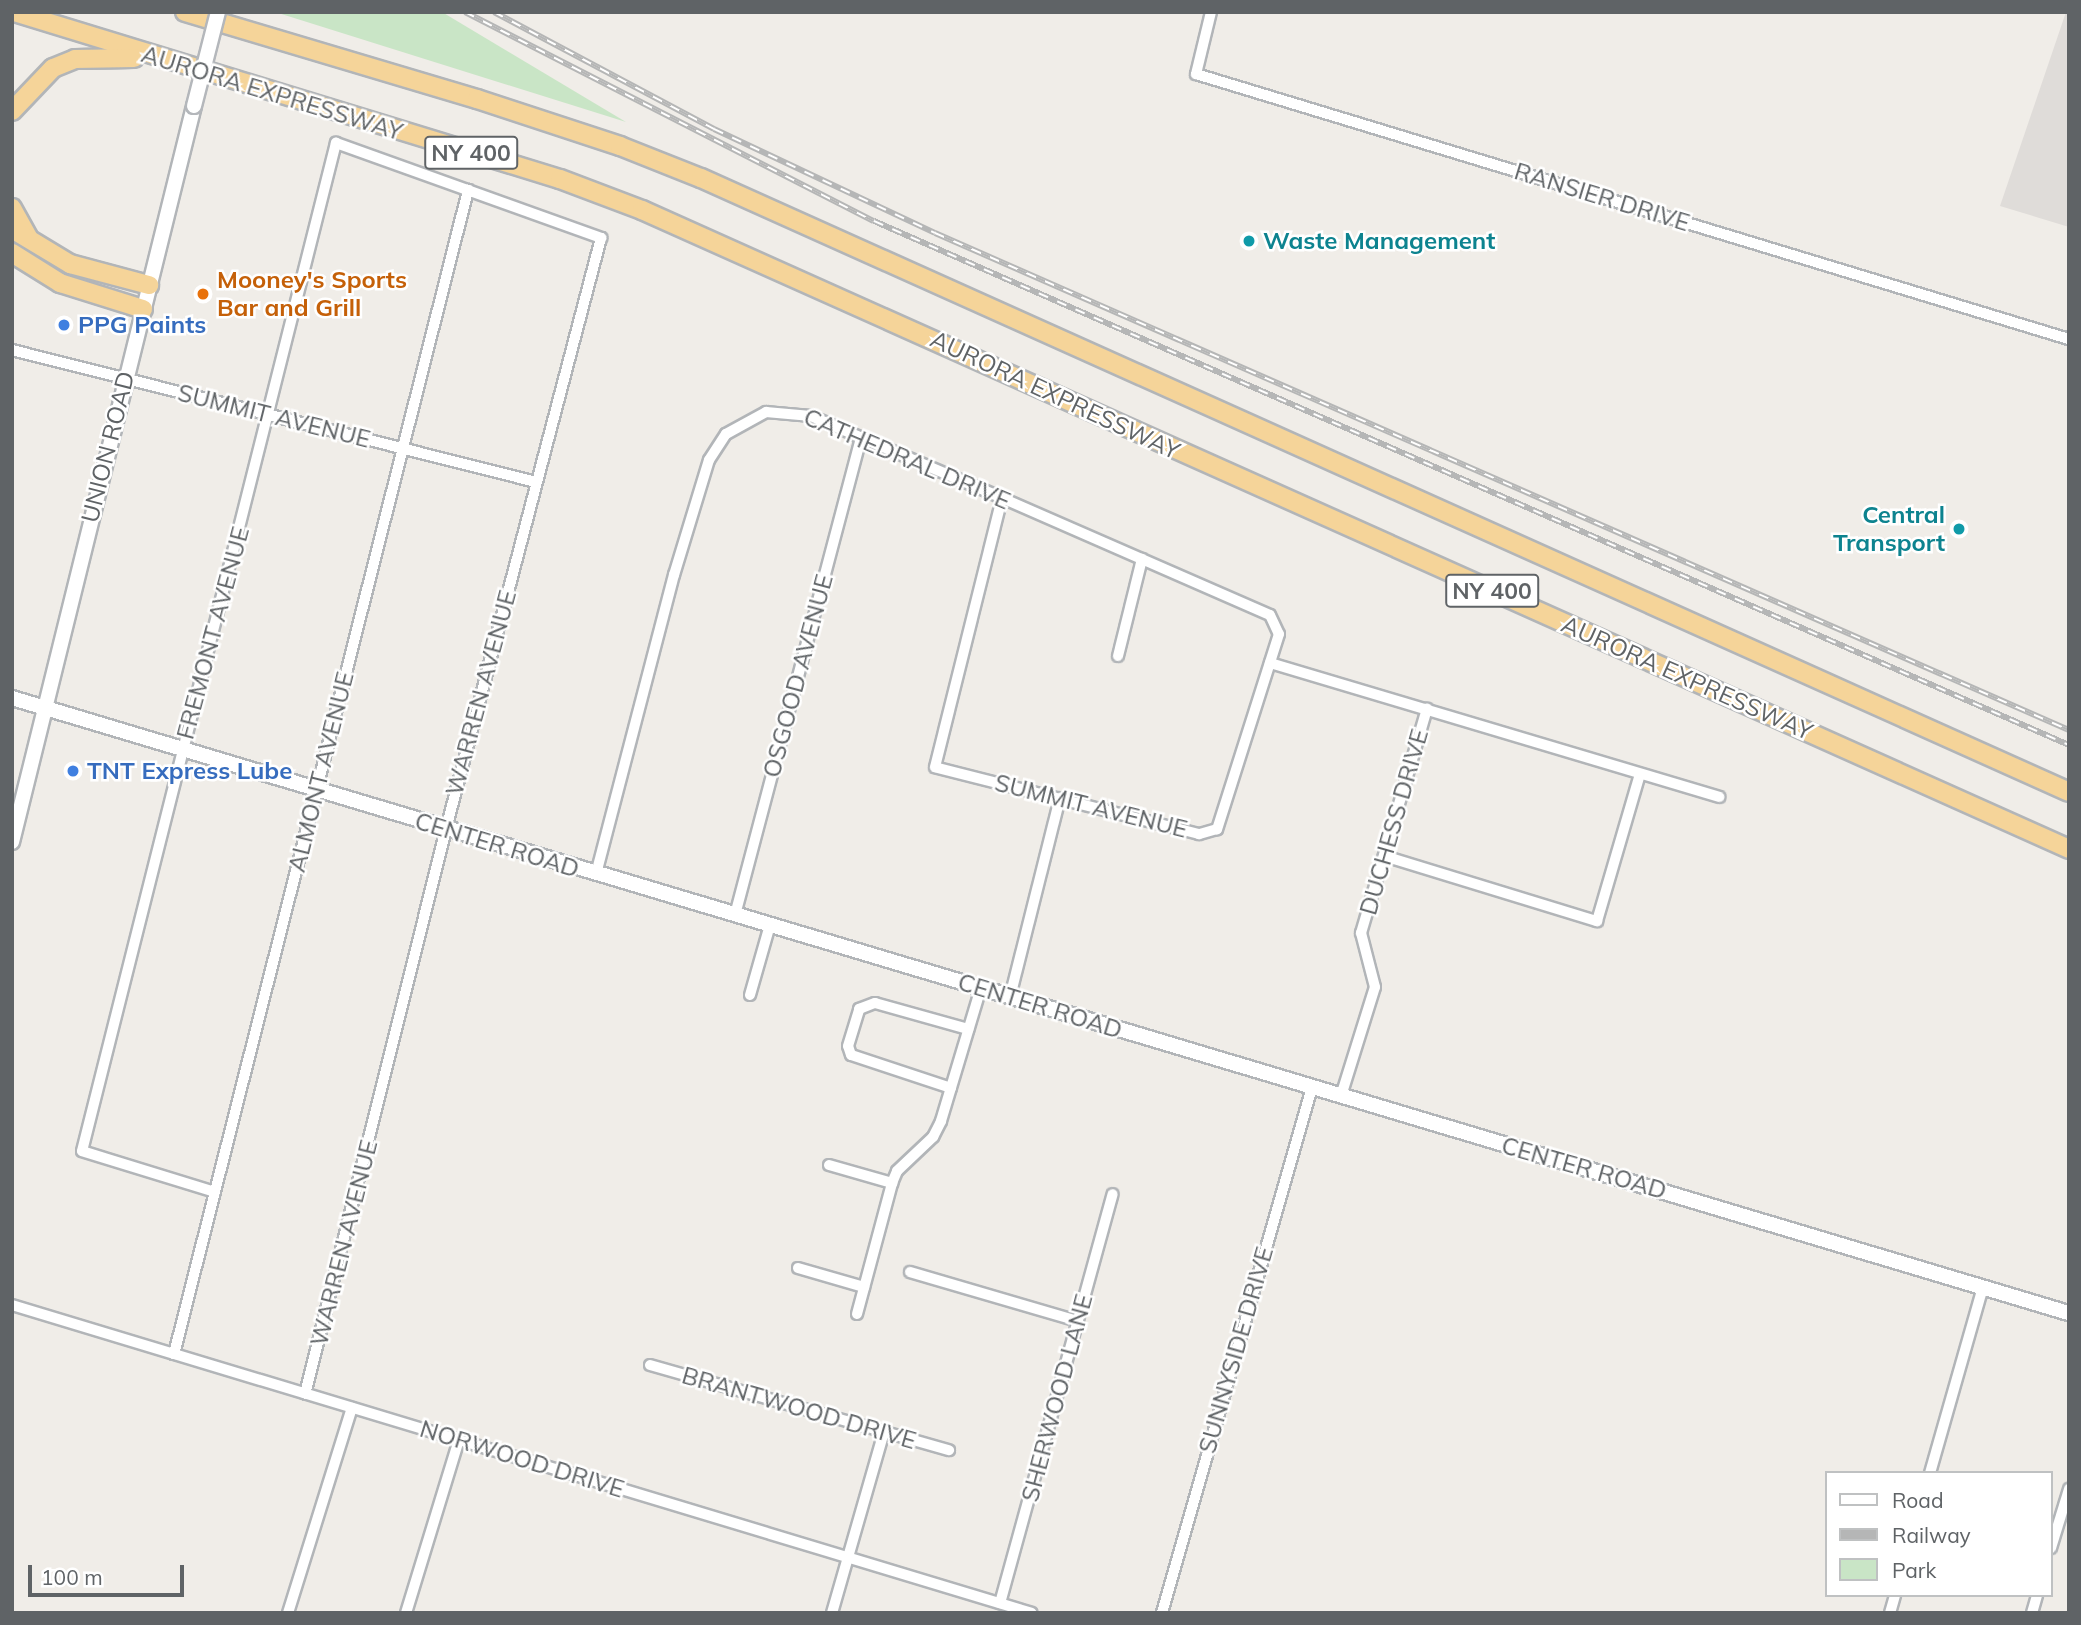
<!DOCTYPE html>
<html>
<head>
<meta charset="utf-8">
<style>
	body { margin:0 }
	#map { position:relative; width:2081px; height:1625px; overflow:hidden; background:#f0ede8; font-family:Mulish,sans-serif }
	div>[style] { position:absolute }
	.industrial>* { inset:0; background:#dfdcd9 }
	.green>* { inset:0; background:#c9e5c6 }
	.roads { filter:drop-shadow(2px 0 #b2b5b8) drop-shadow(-2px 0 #b2b5b8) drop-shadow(0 2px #b2b5b8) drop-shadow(0 -2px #b2b5b8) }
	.minor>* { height:10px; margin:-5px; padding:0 5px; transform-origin:5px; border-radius:5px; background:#fff }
	.secondary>* { height:14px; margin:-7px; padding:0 7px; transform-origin:7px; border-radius:7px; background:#fff }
	.motorway>* { height:18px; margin:-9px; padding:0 9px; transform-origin:9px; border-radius:9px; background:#f5d499 }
	.rail>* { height:6px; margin-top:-3px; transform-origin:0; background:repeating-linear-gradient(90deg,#fff 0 10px,#b5b6b6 0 20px); box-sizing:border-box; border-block:2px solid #b5b6b6 }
	.bridges { filter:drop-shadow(2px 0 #b4b7bb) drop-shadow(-2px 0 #b4b7bb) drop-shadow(0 2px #b4b7bb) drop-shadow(0 -2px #b4b7bb) }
	.secondary-bridge>* { height:14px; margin:-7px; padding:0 7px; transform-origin:7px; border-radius:7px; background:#fff }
	.dots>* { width:19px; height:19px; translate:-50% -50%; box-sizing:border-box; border:4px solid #fff; border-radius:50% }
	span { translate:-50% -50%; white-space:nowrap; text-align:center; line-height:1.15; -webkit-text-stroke:5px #fff; paint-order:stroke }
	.shield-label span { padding:2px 5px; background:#fff; border:2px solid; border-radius:5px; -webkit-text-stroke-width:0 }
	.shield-label { font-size:23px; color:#5f6366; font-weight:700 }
	.street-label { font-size:24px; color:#5f6366 }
	.culture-label { font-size:24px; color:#0d838f; font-weight:700 }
	.left { translate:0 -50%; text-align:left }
	.right { translate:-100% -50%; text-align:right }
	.food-label { font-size:24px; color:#c56008; font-weight:700 }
	.shop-label { font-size:24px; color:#366cbe; font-weight:700 }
	.frame { position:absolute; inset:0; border:14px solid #5f6366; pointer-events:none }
	.legend { position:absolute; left:1825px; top:1471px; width:228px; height:126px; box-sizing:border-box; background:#fff; border:2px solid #bfc1c2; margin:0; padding:9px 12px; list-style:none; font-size:21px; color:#5f6366 }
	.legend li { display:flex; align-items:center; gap:14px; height:35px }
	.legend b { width:35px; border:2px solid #bfc1c2 }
	.scale { position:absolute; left:28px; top:1565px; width:156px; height:32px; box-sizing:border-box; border:4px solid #5f6366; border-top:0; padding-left:9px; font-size:21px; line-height:24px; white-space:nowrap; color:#5f6366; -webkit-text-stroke:5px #fff; paint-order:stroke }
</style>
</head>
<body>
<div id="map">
	<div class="industrial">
		<i style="clip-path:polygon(2066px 12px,2069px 12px,2069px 227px,2000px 206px)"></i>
	</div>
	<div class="green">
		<i style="clip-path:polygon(275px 12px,442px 12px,626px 122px)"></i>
	</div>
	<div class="roads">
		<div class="minor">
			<i style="left:1211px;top:12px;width:64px;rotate:103.6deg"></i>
			<i style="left:1196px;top:74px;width:912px;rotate:16.89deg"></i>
			<i style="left:12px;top:350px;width:540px;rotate:14.14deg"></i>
			<i style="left:1118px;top:656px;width:100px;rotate:-76.1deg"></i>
			<i style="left:1270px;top:663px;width:469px;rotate:16.6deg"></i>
			<i style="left:1384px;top:856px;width:223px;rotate:17deg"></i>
			<i style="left:1597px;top:921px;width:153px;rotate:-73.7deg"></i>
			<i style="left:596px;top:874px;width:309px;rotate:-75.4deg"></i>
			<i style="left:674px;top:575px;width:120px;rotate:-73.1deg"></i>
			<i style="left:709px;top:460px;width:31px;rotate:-57deg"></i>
			<i style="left:726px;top:434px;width:46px;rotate:-28.8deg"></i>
			<i style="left:766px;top:412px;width:45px;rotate:5.1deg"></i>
			<i style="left:811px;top:416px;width:208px;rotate:23.2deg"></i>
			<i style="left:1002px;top:498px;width:292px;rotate:23.6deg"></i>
			<i style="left:1270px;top:615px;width:21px;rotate:65deg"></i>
			<i style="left:1279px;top:634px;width:205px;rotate:107.6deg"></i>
			<i style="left:1217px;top:829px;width:19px;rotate:164deg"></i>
			<i style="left:1199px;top:834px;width:272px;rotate:-165.8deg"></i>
			<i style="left:935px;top:767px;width:277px;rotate:-76deg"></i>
			<i style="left:735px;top:915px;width:494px;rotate:-75.2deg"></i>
			<i style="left:750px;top:995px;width:73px;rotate:-74.1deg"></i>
			<i style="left:1010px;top:997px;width:205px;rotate:-75.9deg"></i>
			<i style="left:951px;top:1088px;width:105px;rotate:-161.7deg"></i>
			<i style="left:851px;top:1055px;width:9px;rotate:-108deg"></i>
			<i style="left:848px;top:1046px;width:39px;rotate:-73deg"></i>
			<i style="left:859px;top:1009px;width:17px;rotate:-21deg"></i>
			<i style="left:875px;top:1003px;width:97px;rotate:15.6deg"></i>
			<i style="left:1341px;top:1096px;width:114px;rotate:-72.7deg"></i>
			<i style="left:1375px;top:987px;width:56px;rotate:-104.5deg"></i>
			<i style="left:1361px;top:933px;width:234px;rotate:-73.6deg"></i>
			<i style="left:829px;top:1165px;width:66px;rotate:15.9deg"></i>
			<i style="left:215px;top:1192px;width:139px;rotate:-162.9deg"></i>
			<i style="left:82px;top:1151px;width:1040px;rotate:-75.86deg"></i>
			<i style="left:336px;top:143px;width:282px;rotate:19.7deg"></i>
			<i style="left:601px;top:238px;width:611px;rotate:104.7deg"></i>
			<i style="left:446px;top:829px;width:582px;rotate:104.01deg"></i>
			<i style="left:798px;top:1268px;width:69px;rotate:16.1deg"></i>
			<i style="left:910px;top:1272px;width:175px;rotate:16.3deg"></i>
			<i style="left:12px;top:1305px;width:1065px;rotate:16.8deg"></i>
			<i style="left:857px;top:1314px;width:136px;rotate:-75deg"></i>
			<i style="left:892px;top:1183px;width:13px;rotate:-67deg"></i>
			<i style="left:897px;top:1171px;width:50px;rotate:-43.4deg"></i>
			<i style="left:933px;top:1137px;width:18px;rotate:-63deg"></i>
			<i style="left:941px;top:1121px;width:139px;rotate:-73.3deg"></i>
			<i style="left:174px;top:1354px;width:1201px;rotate:-75.82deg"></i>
			<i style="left:650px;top:1365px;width:311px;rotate:15.9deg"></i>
			<i style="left:1930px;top:1473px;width:193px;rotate:-74.1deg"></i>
			<i style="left:2051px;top:1548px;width:62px;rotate:-73deg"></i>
			<i style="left:1000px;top:1603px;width:424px;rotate:-74.6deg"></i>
			<i style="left:288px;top:1613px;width:215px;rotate:-72.7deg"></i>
			<i style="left:406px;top:1613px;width:181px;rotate:-73deg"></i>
			<i style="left:832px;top:1613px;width:188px;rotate:-74deg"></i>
			<i style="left:1162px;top:1613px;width:547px;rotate:-74.08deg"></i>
			<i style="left:1890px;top:1613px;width:19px;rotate:-74deg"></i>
			<i style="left:2032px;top:1613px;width:19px;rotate:-74deg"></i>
		</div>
		<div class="secondary">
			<i style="left:12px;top:698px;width:2147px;rotate:16.65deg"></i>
			<i style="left:12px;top:842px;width:758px;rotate:-76.11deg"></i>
		</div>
		<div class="motorway">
			<i style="left:14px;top:12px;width:571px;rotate:17.01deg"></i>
			<i style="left:560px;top:179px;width:88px;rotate:20.7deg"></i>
			<i style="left:642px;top:210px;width:1564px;rotate:24.12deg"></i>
			<i style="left:185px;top:12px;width:305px;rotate:16.6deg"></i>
			<i style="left:477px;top:99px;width:151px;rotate:18.2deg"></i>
			<i style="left:620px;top:146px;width:87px;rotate:21.6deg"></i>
			<i style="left:701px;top:178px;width:1499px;rotate:24.17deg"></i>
			<i style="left:12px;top:111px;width:59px;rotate:-46.4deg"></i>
			<i style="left:53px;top:68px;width:24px;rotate:-22deg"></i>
			<i style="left:75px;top:59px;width:59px;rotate:-1deg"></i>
			<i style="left:12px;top:208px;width:33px;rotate:61deg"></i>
			<i style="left:12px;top:229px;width:68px;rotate:31.1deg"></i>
			<i style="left:70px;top:264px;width:82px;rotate:14.9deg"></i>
			<i style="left:12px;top:253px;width:57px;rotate:32deg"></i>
			<i style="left:60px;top:283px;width:87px;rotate:17.4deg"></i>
		</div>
	</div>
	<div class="rail">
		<i style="left:465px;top:12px;width:459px;rotate:27.1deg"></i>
		<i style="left:874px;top:221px;width:1305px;rotate:23.68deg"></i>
		<i style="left:494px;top:12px;width:249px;rotate:28deg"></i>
		<i style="left:714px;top:129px;width:244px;rotate:25.2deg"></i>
		<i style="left:935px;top:233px;width:1238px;rotate:23.67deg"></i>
	</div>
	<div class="bridges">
		<div class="secondary-bridge">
			<i style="left:194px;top:106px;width:97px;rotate:-75.7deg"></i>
		</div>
	</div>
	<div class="dots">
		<i style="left:1249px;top:241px;background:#0f9aa8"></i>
		<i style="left:203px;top:294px;background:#e8710a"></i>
		<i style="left:64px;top:325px;background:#3f7fe0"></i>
		<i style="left:1959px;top:529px;background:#0f9aa8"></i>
		<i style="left:73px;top:771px;background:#3f7fe0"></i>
	</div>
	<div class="shield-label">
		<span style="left:471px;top:153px">NY 400</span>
		<span style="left:1492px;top:591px">NY 400</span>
	</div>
	<div class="street-label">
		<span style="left:272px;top:93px;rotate:17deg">AURORA EXPRESSWAY</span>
		<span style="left:1602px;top:197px;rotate:17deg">RANSIER DRIVE</span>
		<span style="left:1055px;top:395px;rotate:25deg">AURORA EXPRESSWAY</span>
		<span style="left:274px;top:416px;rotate:14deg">SUMMIT AVENUE</span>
		<span style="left:108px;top:447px;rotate:-76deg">UNION ROAD</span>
		<span style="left:907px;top:459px;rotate:23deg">CATHEDRAL DRIVE</span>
		<span style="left:213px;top:633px;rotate:-75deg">FREMONT AVENUE</span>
		<span style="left:798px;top:676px;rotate:-75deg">OSGOOD AVENUE</span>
		<span style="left:1687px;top:678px;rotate:24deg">AURORA EXPRESSWAY</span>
		<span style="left:481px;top:693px;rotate:-75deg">WARREN AVENUE</span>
		<span style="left:321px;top:772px;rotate:-76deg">ALMONT AVENUE</span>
		<span style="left:1091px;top:806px;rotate:14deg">SUMMIT AVENUE</span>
		<span style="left:1394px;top:822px;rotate:-74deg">DUCHESS DRIVE</span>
		<span style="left:497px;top:845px;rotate:17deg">CENTER ROAD</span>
		<span style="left:1040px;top:1006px;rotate:17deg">CENTER ROAD</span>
		<span style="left:1584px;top:1168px;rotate:16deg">CENTER ROAD</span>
		<span style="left:344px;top:1243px;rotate:-76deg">WARREN AVENUE</span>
		<span style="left:1236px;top:1350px;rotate:-74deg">SUNNYSIDE DRIVE</span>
		<span style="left:1057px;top:1398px;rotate:-75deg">SHERWOOD LANE</span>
		<span style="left:799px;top:1408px;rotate:16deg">BRANTWOOD DRIVE</span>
		<span style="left:522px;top:1459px;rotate:17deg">NORWOOD DRIVE</span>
	</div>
	<div class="culture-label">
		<span class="left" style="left:1263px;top:241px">Waste Management</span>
		<span class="right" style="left:1945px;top:529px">Central<br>Transport</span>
	</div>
	<div class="food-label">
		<span class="left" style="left:217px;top:294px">Mooney's Sports<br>Bar and Grill</span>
	</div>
	<div class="shop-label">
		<span class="left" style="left:78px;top:325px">PPG Paints</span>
		<span class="left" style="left:87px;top:771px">TNT Express Lube</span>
	</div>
	<div class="frame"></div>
	<ul class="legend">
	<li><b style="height:9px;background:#fff"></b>Road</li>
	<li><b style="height:9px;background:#b5b6b6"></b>Railway</li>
	<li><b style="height:19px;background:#c9e5c6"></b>Park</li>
	</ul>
	<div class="scale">100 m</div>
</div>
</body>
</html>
